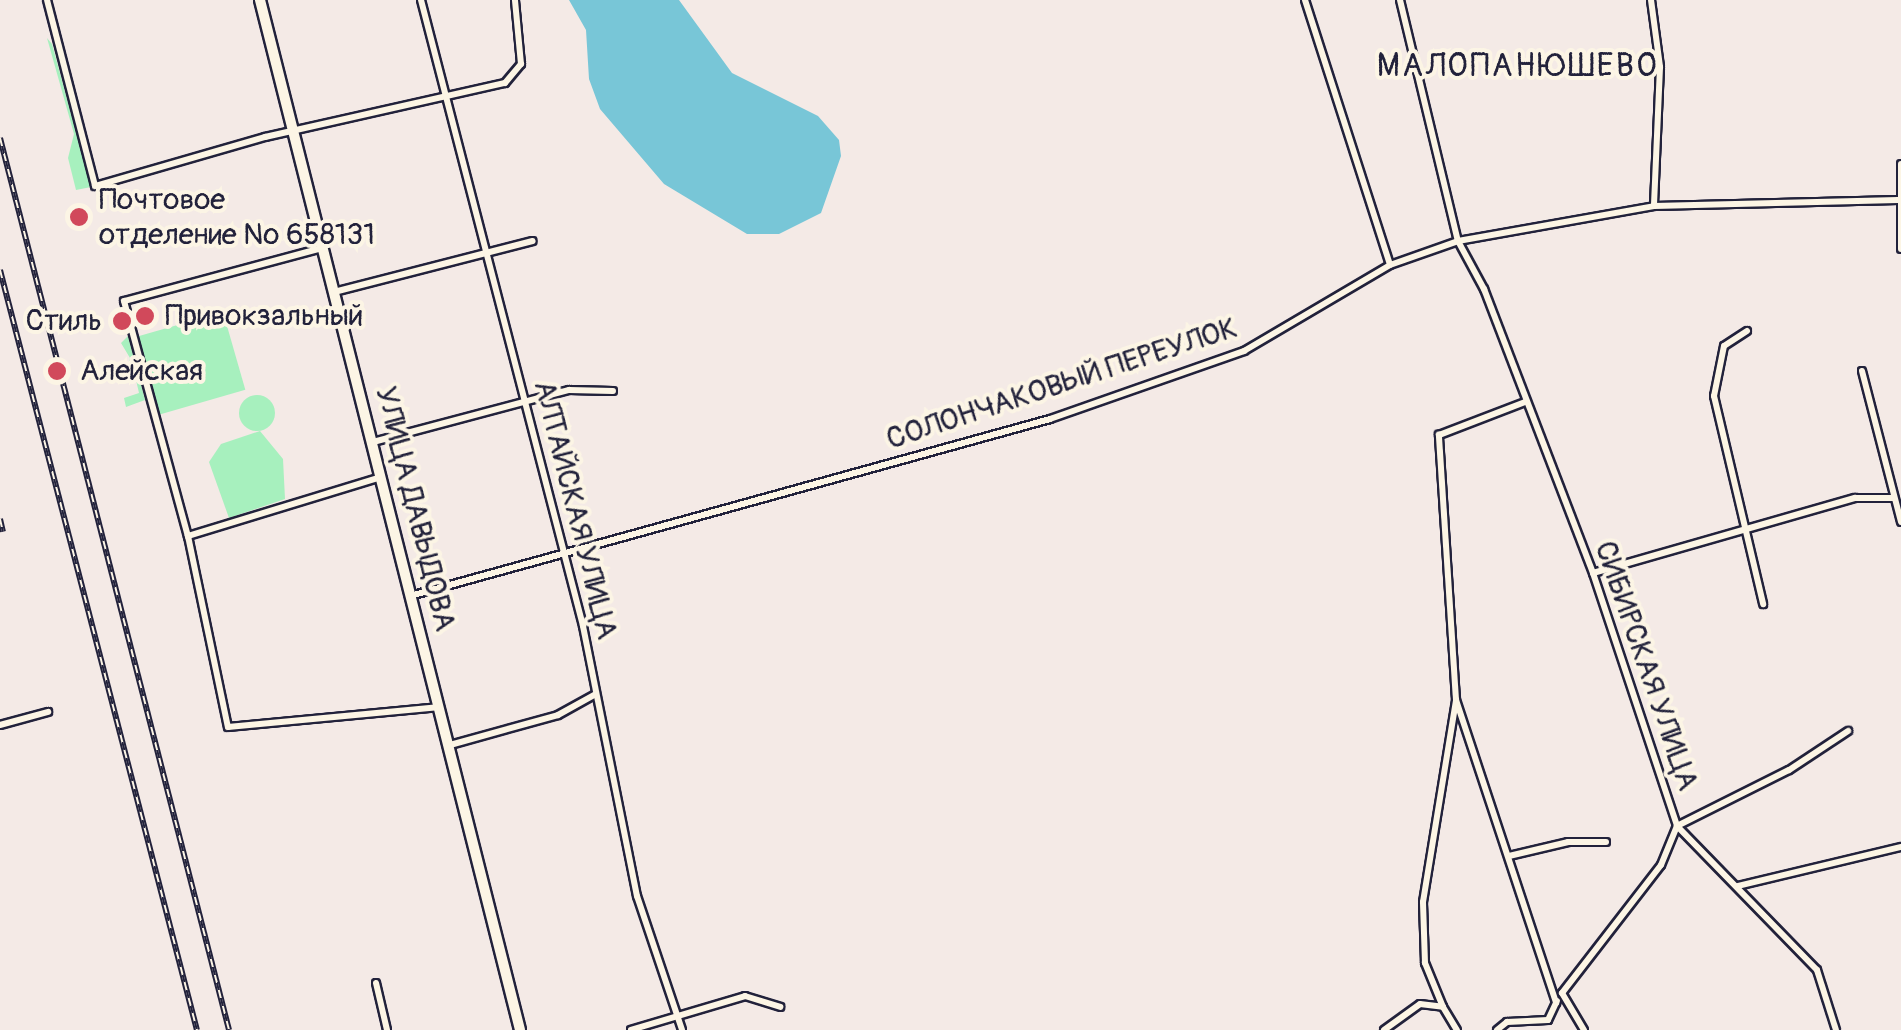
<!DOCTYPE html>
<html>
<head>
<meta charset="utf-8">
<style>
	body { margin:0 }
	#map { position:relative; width:1901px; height:1030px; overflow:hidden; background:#f4eae6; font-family:Pangolin,sans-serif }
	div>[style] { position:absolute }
	.green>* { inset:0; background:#a7f0be; transform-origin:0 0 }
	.round { border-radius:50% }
	.water>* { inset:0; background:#78c6d7 }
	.roads { filter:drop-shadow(2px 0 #22223b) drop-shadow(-2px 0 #22223b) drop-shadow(0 2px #22223b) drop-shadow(0 -2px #22223b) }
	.minor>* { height:6px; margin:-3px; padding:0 3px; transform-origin:3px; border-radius:3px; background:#fcf5e5 }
	.secondary>* { height:10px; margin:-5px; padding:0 5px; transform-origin:5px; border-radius:5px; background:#fcf5e5 }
	.rail>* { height:6px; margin-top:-3px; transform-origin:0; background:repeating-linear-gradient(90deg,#fcf5e5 0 8px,#22223b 0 16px); box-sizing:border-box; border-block:2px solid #22223b }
	.dots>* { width:28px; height:28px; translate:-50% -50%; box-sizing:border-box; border:5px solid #fcf5e5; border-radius:50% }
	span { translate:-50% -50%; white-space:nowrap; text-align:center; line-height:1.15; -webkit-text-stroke:8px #fcf5e5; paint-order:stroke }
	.poi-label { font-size:30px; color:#22223b }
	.left { translate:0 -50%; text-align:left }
	.right { translate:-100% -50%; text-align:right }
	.street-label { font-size:30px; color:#22223b }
	.neighbourhood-label { font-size:32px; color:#22223b; letter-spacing:2.5px }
</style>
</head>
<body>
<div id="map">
	<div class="green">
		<i style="clip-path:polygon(47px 38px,52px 44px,91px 187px,76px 190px,68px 158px,74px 134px)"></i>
		<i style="left:223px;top:312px;width:81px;height:90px;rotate:74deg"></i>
		<i style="clip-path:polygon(128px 336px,145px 400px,126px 407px,124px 398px,139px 393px,136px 380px,121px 384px,130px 358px,121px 343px)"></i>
		<i class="round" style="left:239px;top:395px;width:36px;height:36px"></i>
		<i style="clip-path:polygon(260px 431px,283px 459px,285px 499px,229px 518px,209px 462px,221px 444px)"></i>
	</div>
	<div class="water">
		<i style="clip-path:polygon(569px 0,679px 0,732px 73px,818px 116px,839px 140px,841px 156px,821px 213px,779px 234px,747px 234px,664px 184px,600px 109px,589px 79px,586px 30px)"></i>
	</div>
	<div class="roads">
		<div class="minor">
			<i style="left:47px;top:0;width:192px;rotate:75.5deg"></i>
			<i style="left:95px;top:186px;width:177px;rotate:-16.1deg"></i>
			<i style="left:265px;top:137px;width:246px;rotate:-12.7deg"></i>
			<i style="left:505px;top:83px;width:25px;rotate:-50deg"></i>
			<i style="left:521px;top:64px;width:64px;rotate:-95.4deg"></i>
			<i style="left:421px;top:0;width:647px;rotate:75.49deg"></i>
			<i style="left:583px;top:626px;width:275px;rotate:78.7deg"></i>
			<i style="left:637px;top:896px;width:141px;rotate:71.4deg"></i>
			<i style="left:1305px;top:0;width:278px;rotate:72.2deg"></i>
			<i style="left:1400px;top:0;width:248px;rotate:76.5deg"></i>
			<i style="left:1458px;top:241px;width:55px;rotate:61.6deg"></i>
			<i style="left:1484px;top:289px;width:304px;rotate:69deg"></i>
			<i style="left:1593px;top:573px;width:267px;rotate:71.6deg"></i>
			<i style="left:1677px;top:826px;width:42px;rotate:112.3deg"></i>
			<i style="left:1661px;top:865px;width:162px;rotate:127.7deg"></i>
			<i style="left:1562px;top:993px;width:43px;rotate:59.3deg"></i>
			<i style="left:1651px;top:0;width:68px;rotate:82.3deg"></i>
			<i style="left:1660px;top:67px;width:139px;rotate:92.5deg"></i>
			<i style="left:1901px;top:164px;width:85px;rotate:90deg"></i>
			<i style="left:322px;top:248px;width:205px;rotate:165deg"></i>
			<i style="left:124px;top:301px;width:244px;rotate:74.8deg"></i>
			<i style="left:188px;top:536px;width:195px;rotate:78.2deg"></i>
			<i style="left:228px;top:727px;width:213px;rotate:-5.4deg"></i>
			<i style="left:334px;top:292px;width:205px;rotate:-14.4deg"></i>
			<i style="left:1747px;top:331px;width:27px;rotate:147deg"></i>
			<i style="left:1724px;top:346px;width:51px;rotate:101.3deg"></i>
			<i style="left:1714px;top:396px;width:214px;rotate:76.7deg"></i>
			<i style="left:1862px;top:371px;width:156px;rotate:75.5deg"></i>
			<i style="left:373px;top:442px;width:203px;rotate:-14.9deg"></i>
			<i style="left:569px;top:390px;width:44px;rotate:1.3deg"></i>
			<i style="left:188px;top:536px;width:202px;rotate:-17deg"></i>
			<i style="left:1593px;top:573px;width:273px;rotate:-16deg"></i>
			<i style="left:1855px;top:498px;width:39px"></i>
			<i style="left:410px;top:596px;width:664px;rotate:-15.46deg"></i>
			<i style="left:1050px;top:419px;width:206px;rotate:-19.3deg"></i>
			<i style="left:1244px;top:351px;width:169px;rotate:-30.5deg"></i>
			<i style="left:1390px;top:265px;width:72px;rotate:-19.4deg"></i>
			<i style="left:1458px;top:241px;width:199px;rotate:-10.1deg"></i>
			<i style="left:1654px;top:206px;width:244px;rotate:-1.4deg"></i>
			<i style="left:1456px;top:700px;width:266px;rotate:-93.7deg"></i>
			<i style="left:1439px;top:435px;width:92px;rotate:-21deg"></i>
			<i style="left:0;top:725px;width:50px;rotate:-15.2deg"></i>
			<i style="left:450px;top:745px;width:112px;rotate:-15.5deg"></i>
			<i style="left:558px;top:715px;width:43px;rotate:-28.9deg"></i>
			<i style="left:1509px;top:856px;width:61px;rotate:-13.3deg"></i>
			<i style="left:1568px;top:842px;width:38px"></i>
			<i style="left:1738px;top:886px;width:168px;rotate:-13.5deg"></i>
			<i style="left:376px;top:983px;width:48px;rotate:76.8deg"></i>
			<i style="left:1443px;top:1007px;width:48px;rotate:-112.2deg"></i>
			<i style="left:1425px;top:963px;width:61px;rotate:-91.9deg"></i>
			<i style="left:1423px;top:902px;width:205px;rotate:-80.7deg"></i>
			<i style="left:1456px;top:700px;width:319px;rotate:71.7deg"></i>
			<i style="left:631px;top:1030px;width:119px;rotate:-16.6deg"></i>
			<i style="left:745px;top:996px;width:37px;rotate:17deg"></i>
			<i style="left:1384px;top:1030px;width:44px;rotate:-35.8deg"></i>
			<i style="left:1420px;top:1004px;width:23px;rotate:7deg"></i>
			<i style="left:1443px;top:1007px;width:27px;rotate:59deg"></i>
			<i style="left:1497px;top:1030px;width:13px;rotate:-39deg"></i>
			<i style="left:1507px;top:1022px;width:41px;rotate:-2.8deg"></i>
			<i style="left:1548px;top:1020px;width:21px;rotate:-65deg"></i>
			<i style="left:1836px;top:1030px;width:63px;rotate:-107.6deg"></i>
			<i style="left:1817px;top:970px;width:201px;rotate:-134.2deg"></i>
			<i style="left:1677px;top:826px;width:125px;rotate:-26.6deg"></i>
			<i style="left:1789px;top:770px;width:71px;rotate:-33.5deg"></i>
		</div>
		<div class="secondary">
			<i style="left:260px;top:0;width:1062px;rotate:75.83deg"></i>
		</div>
	</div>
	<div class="rail">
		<i style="left:0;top:138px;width:921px;rotate:75.6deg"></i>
		<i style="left:0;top:270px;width:785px;rotate:75.47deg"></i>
		<i style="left:0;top:519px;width:13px;rotate:77deg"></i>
	</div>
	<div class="dots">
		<i style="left:79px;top:217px;background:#d1495b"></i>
		<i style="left:145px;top:316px;background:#d1495b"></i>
		<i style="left:122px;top:321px;background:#d1495b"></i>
		<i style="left:57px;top:371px;background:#d1495b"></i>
	</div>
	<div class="poi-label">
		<span class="left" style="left:99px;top:217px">Почтовое<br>отделение № 658131</span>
		<span class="left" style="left:165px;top:316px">Привокзальный</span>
		<span class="right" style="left:102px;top:321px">Стиль</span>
		<span class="left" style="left:80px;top:371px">Алейская</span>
	</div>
	<div class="street-label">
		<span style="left:1062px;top:384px;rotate:-18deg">СОЛОНЧАКОВЫЙ ПЕРЕУЛОК</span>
		<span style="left:415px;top:509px;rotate:76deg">УЛИЦА ДАВЫДОВА</span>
		<span style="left:575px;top:510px;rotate:76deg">АЛТАЙСКАЯ УЛИЦА</span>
		<span style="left:1646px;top:666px;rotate:71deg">СИБИРСКАЯ УЛИЦА</span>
	</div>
	<div class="neighbourhood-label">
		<span style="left:1518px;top:66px">МАЛОПАНЮШЕВО</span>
	</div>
</div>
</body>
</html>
